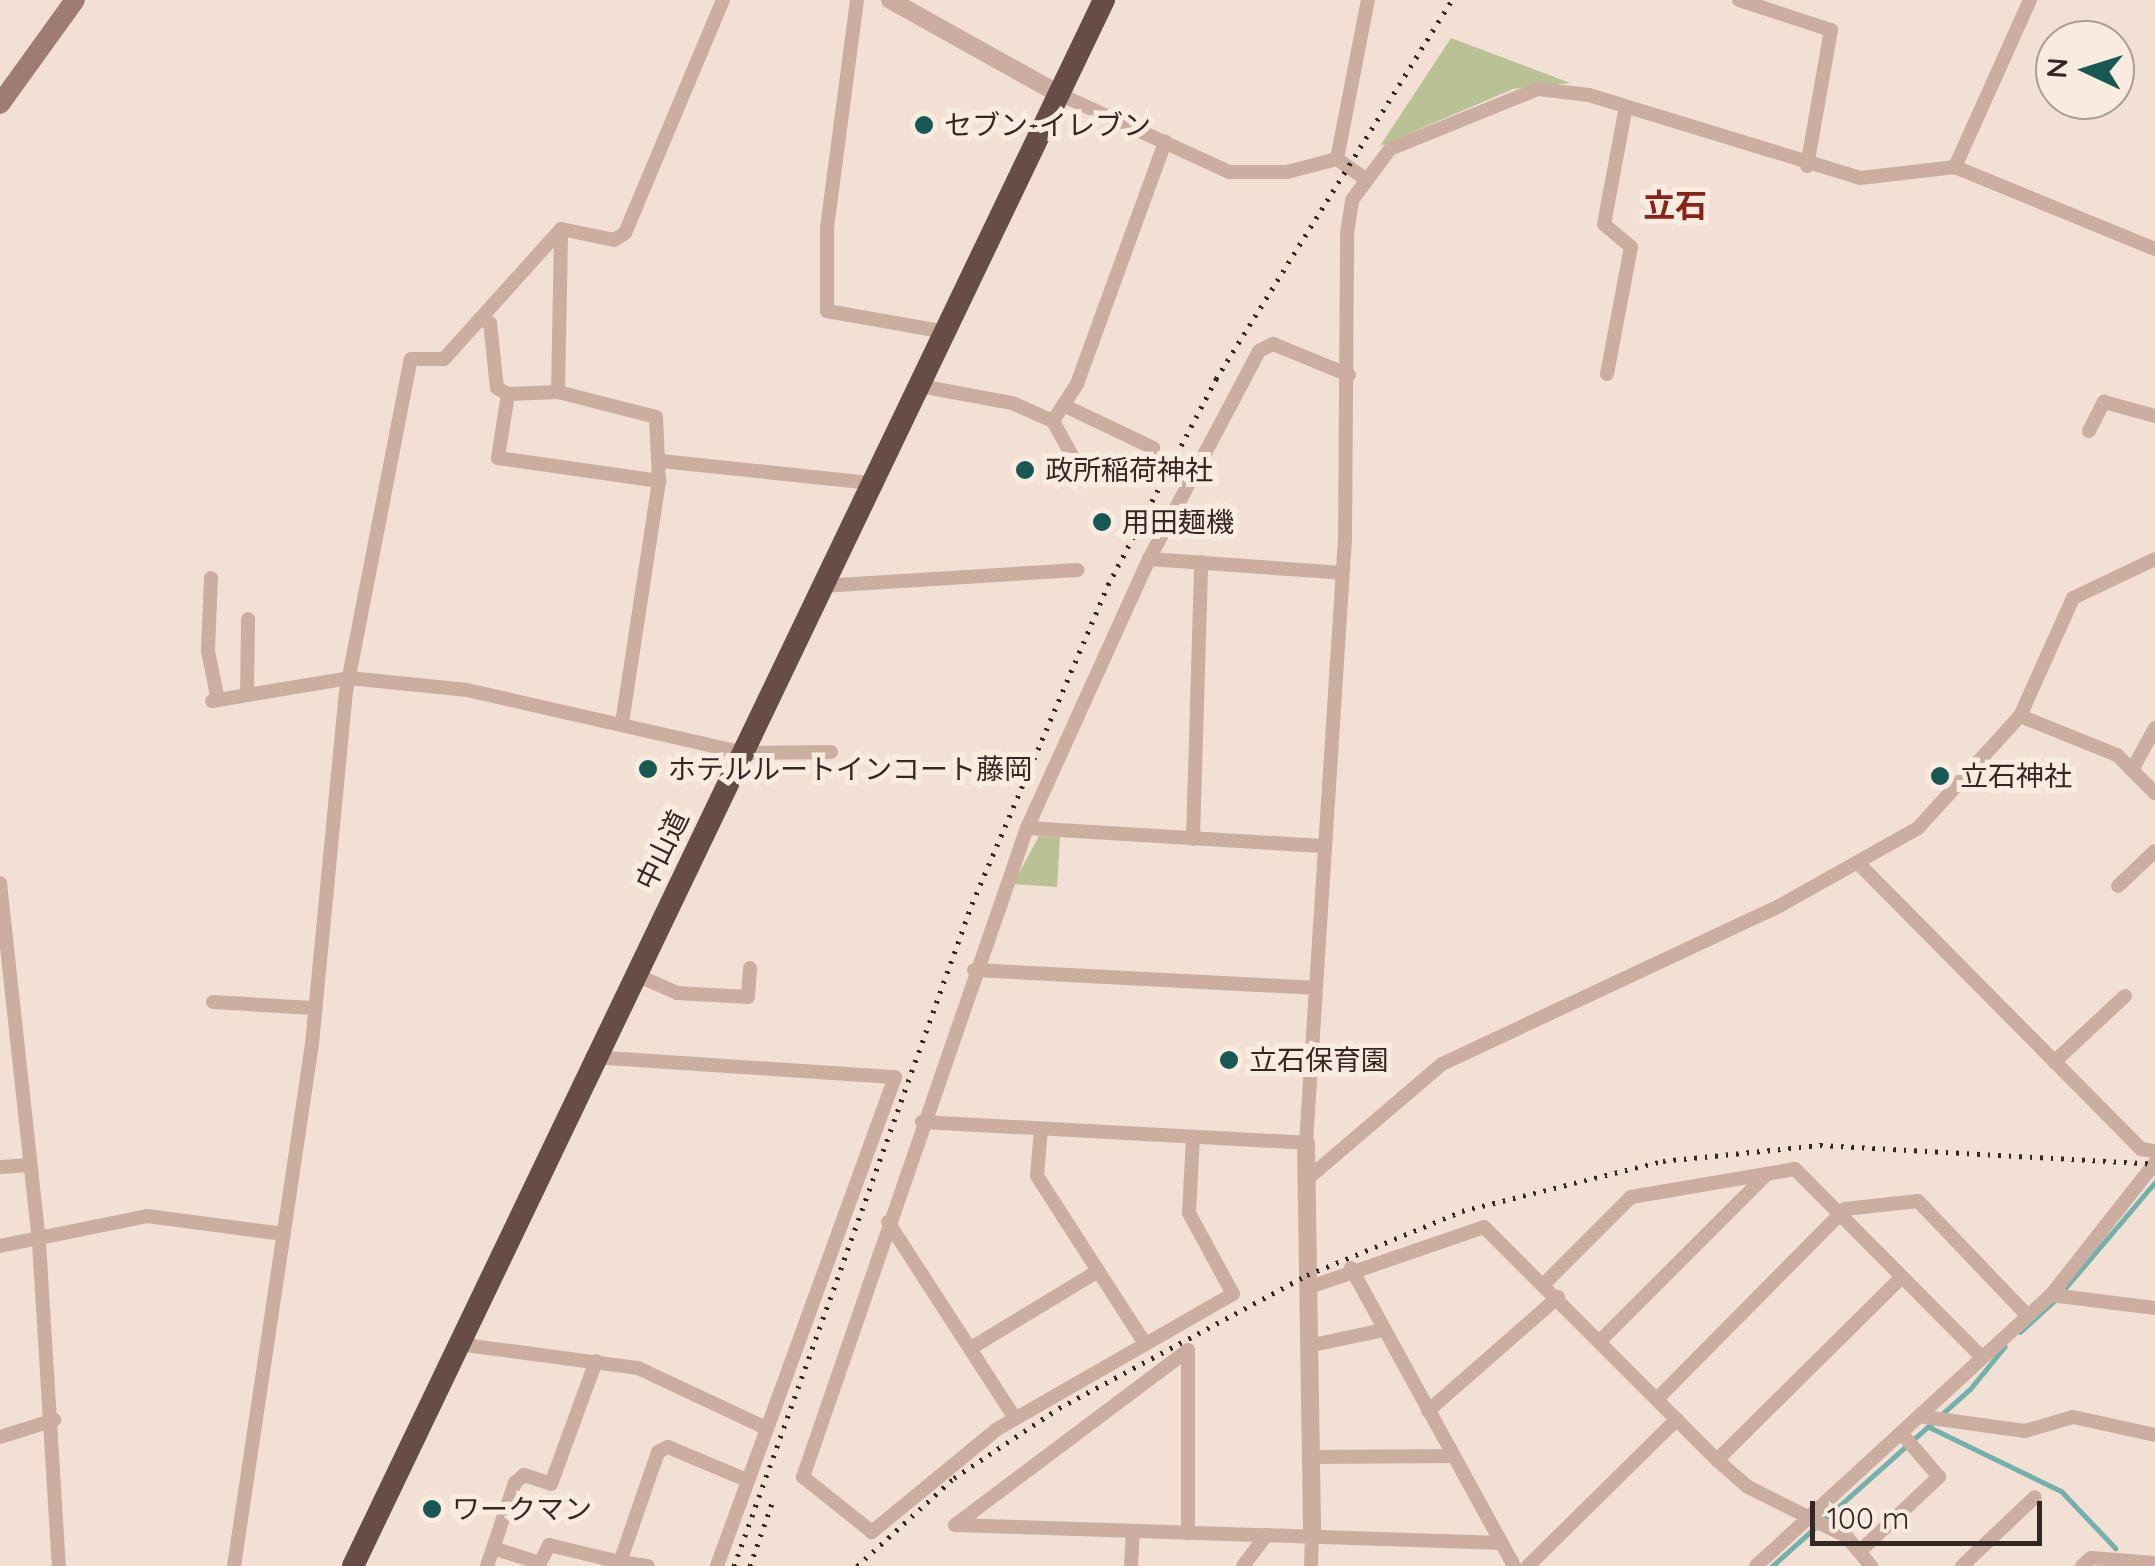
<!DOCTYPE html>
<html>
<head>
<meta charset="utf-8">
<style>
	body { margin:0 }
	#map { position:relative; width:2155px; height:1566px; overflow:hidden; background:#f2e0d5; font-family:Quicksand,"Noto Sans JP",sans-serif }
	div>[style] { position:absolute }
	.green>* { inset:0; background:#b9c294 }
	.stream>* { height:5px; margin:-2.5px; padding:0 2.5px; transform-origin:2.5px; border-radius:2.5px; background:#72b1ab }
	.minor>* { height:14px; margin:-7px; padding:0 7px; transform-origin:7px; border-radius:7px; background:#cbaea0 }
	.tertiary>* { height:18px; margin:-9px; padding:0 9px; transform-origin:9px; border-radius:9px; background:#cbaea0 }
	.secondary>* { height:20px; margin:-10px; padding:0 10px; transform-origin:10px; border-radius:10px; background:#9e7c72 }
	.trunk>* { height:22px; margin:-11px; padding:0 11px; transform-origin:11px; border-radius:11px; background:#664d47 }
	.rail>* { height:5px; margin-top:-2.5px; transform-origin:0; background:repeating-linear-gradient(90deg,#342724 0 2.5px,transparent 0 10.5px) }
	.dots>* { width:28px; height:28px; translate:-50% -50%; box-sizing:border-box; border:5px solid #faebe1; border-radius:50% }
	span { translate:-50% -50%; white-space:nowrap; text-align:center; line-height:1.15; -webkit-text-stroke:10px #faebe1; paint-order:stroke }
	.poi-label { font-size:28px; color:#342724 }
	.left { translate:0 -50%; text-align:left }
	.street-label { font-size:28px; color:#342724 }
	.quarter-label { font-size:32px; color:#892317; font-weight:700 }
	.north { position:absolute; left:2035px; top:20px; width:100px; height:100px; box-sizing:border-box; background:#faebe1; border:2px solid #ab9d95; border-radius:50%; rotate:274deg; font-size:28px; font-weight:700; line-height:40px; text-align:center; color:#342724 }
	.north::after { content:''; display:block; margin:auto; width:35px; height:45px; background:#175853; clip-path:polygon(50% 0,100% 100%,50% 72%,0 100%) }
	.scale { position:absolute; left:1810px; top:1501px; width:232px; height:45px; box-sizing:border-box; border:5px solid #342724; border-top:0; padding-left:12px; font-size:30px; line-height:35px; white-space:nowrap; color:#342724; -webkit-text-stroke:8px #faebe1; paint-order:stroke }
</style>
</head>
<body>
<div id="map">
	<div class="green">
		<i style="clip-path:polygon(1451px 38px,1570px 83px,1513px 89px,1380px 146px)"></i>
		<i style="clip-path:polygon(1039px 836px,1060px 837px,1057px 887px,1013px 884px)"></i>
	</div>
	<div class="stream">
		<i style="left:2066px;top:1287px;width:138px;rotate:-49.7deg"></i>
		<i style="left:2020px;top:1332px;width:49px;rotate:-42.5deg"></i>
		<i style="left:1929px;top:1427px;width:147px;rotate:25.9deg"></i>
		<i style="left:2061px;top:1491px;width:79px;rotate:46.5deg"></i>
		<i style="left:1772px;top:1566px;width:266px;rotate:-41.8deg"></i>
		<i style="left:1970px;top:1389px;width:55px;rotate:-50.9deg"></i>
	</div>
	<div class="minor">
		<i style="left:857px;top:0;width:230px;rotate:97.5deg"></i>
		<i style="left:827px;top:228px;width:83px;rotate:90deg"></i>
		<i style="left:827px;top:311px;width:121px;rotate:10deg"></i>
		<i style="left:1739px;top:0;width:97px;rotate:18.1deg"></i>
		<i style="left:1831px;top:30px;width:138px;rotate:100deg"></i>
		<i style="left:2030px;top:0;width:183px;rotate:114.2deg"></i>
		<i style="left:1955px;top:167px;width:216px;rotate:22.3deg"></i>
		<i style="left:1059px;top:94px;width:187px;rotate:24.6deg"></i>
		<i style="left:1229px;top:172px;width:58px"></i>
		<i style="left:1287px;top:172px;width:52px;rotate:-14.6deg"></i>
		<i style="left:1337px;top:159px;width:162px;rotate:-79deg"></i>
		<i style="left:1337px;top:159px;width:35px;rotate:35deg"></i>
		<i style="left:480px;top:319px;width:11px;rotate:22deg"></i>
		<i style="left:490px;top:323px;width:65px;rotate:83.9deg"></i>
		<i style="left:497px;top:388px;width:13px;rotate:29deg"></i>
		<i style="left:1607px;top:374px;width:129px;rotate:-79.3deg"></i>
		<i style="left:1631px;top:247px;width:35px;rotate:-140deg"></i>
		<i style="left:1604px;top:224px;width:119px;rotate:-79.4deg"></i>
		<i style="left:920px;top:386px;width:94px;rotate:10.5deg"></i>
		<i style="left:1012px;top:403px;width:45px;rotate:23.7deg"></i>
		<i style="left:1053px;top:421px;width:48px;rotate:61.3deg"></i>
		<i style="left:558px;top:392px;width:163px;rotate:-88.9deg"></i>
		<i style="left:1063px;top:405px;width:100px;rotate:25.5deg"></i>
		<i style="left:1053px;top:421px;width:44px;rotate:-57deg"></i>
		<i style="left:1077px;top:384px;width:258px;rotate:-70deg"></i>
		<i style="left:2089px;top:431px;width:33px;rotate:-63deg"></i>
		<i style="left:2104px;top:402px;width:53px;rotate:15.4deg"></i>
		<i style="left:661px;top:461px;width:212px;rotate:6deg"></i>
		<i style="left:1149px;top:559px;width:194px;rotate:4.1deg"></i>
		<i style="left:211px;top:578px;width:73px;rotate:92.4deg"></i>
		<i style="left:208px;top:651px;width:50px;rotate:78.5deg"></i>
		<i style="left:822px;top:586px;width:256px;rotate:-3.6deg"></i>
		<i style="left:247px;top:695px;width:76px;rotate:-89.2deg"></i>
		<i style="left:212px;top:701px;width:139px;rotate:-9.5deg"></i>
		<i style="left:349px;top:678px;width:119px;rotate:5.8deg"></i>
		<i style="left:467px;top:690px;width:284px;rotate:12.8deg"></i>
		<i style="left:744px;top:753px;width:87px;rotate:-0.7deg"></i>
		<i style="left:2020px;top:716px;width:105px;rotate:21.9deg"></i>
		<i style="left:2117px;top:755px;width:54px;rotate:45deg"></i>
		<i style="left:622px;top:723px;width:245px;rotate:-81.3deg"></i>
		<i style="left:659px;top:481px;width:64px;rotate:-92.7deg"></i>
		<i style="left:656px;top:417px;width:101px;rotate:-165.7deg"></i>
		<i style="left:558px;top:392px;width:50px;rotate:177.7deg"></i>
		<i style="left:508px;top:394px;width:65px;rotate:98.9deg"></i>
		<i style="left:498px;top:458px;width:163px;rotate:8.1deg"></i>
		<i style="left:2132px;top:770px;width:48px;rotate:-61.3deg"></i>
		<i style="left:1027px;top:828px;width:296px;rotate:3.5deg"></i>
		<i style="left:1193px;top:839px;width:277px;rotate:-88.3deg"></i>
		<i style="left:1859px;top:864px;width:401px;rotate:45.3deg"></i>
		<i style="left:2141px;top:1149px;width:14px;rotate:8deg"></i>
		<i style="left:0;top:883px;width:361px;rotate:83.8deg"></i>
		<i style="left:39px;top:1242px;width:325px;rotate:86.5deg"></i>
		<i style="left:2118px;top:886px;width:51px;rotate:-43.4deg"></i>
		<i style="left:974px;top:970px;width:341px;rotate:3deg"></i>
		<i style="left:634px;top:974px;width:47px;rotate:23.8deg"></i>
		<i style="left:677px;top:993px;width:71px;rotate:3.2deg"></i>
		<i style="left:748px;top:997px;width:29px;rotate:-86deg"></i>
		<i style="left:213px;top:1002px;width:100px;rotate:3.4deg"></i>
		<i style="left:592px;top:1057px;width:304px;rotate:3.8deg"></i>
		<i style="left:895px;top:1077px;width:520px;rotate:110deg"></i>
		<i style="left:2054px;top:1062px;width:97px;rotate:-42.9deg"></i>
		<i style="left:922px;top:1122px;width:385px;rotate:3.1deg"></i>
		<i style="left:1306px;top:1143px;width:606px;rotate:-86.31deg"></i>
		<i style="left:1345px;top:538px;width:305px;rotate:-89.6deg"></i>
		<i style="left:1347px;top:233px;width:33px;rotate:-81deg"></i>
		<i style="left:1352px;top:200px;width:64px;rotate:-53.3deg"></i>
		<i style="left:1390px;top:149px;width:160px;rotate:-22.1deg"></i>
		<i style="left:1538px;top:89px;width:51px;rotate:6.7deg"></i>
		<i style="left:1589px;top:95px;width:283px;rotate:17deg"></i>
		<i style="left:1860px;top:178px;width:96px;rotate:-6.6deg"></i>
		<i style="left:1041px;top:1129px;width:47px;rotate:94.9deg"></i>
		<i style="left:1037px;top:1176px;width:197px;rotate:57.2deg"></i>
		<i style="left:1193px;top:1138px;width:75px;rotate:93.1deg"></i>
		<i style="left:1189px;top:1213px;width:92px;rotate:61.5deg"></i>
		<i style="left:1233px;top:1294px;width:273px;rotate:150.2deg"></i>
		<i style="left:996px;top:1430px;width:161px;rotate:140.6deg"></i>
		<i style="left:872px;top:1532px;width:88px;rotate:-141.4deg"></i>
		<i style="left:803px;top:1477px;width:687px;rotate:-70.96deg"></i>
		<i style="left:1027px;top:828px;width:295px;rotate:-65.6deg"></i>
		<i style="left:1149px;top:559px;width:235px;rotate:-62.1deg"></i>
		<i style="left:1259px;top:351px;width:16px;rotate:-27deg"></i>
		<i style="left:1273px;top:344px;width:82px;rotate:22.2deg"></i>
		<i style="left:0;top:1167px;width:30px;rotate:-4deg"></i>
		<i style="left:1305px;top:1181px;width:180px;rotate:-40.5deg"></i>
		<i style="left:1442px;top:1064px;width:374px;rotate:-25.1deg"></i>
		<i style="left:1781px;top:905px;width:157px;rotate:-29.3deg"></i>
		<i style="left:1918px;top:828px;width:151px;rotate:-47.7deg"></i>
		<i style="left:2020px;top:716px;width:129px;rotate:-65.8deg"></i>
		<i style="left:2073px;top:598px;width:91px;rotate:-25.4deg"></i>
		<i style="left:888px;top:1222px;width:234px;rotate:57.1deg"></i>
		<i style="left:0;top:1246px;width:150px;rotate:-11.5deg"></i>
		<i style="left:147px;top:1216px;width:138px;rotate:7.5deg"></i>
		<i style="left:1351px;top:1268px;width:340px;rotate:61.3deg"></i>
		<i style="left:1544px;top:1284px;width:123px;rotate:-45deg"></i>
		<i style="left:1631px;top:1197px;width:166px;rotate:-9.7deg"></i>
		<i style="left:1795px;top:1169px;width:262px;rotate:45.2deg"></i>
		<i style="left:1307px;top:1288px;width:187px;rotate:-19deg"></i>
		<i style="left:1484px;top:1227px;width:330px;rotate:45deg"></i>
		<i style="left:1717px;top:1460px;width:41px;rotate:41.1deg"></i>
		<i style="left:1748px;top:1487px;width:110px;rotate:26.6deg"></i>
		<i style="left:1846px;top:1536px;width:39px;rotate:50deg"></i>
		<i style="left:2051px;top:1295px;width:105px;rotate:7.1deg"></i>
		<i style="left:1601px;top:1340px;width:235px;rotate:-45deg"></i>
		<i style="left:458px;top:1344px;width:182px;rotate:7.6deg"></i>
		<i style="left:638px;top:1368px;width:141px;rotate:25.1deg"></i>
		<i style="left:1308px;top:1346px;width:78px;rotate:-11.9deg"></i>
		<i style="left:971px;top:1348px;width:149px;rotate:-31.2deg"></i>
		<i style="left:1188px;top:1350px;width:183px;rotate:90deg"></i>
		<i style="left:1657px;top:1399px;width:267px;rotate:-45.3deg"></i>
		<i style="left:1845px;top:1209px;width:73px;rotate:-6.3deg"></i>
		<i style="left:1918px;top:1201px;width:155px;rotate:46.3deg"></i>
		<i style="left:1428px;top:1411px;width:173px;rotate:-41.2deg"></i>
		<i style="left:1924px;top:1417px;width:102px;rotate:7.9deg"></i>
		<i style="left:2025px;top:1431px;width:50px;rotate:-16.3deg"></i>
		<i style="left:2073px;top:1417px;width:84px;rotate:12.4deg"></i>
		<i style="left:0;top:1437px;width:57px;rotate:-17.5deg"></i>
		<i style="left:1310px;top:1457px;width:143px;rotate:-0.4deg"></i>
		<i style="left:1717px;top:1460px;width:259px;rotate:-44.7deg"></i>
		<i style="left:955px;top:1525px;width:547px;rotate:1.88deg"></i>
		<i style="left:955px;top:1525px;width:291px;rotate:-36.9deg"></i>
		<i style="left:493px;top:1548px;width:49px;rotate:17.7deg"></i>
		<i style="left:540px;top:1563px;width:20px;rotate:-63deg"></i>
		<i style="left:549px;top:1545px;width:73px;rotate:13.5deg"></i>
		<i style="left:620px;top:1562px;width:116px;rotate:-70.9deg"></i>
		<i style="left:658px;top:1452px;width:11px;rotate:-27deg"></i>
		<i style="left:668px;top:1447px;width:86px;rotate:22.7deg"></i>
		<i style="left:1859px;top:1552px;width:110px;rotate:-43.2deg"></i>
		<i style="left:1939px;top:1477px;width:54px;rotate:-130.5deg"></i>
		<i style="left:620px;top:1562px;width:28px;rotate:8deg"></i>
		<i style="left:234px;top:1566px;width:528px;rotate:-81.5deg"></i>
		<i style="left:312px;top:1044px;width:354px;rotate:-84.5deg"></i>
		<i style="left:346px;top:692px;width:339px;rotate:-79deg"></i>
		<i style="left:411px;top:359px;width:33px"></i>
		<i style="left:444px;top:359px;width:175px;rotate:-48deg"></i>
		<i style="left:561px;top:229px;width:54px;rotate:11.7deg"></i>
		<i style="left:614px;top:240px;width:13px;rotate:-32deg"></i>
		<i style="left:625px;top:233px;width:253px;rotate:-67.2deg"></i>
		<i style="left:487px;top:1566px;width:88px;rotate:-71.4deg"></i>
		<i style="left:515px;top:1483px;width:12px;rotate:-42deg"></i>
		<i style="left:524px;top:1475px;width:28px;rotate:18deg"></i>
		<i style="left:551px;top:1484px;width:131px;rotate:-69.9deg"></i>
		<i style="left:1131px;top:1566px;width:35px;rotate:-87deg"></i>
		<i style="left:1243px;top:1566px;width:39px;rotate:-53deg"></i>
		<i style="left:1311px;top:1566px;width:29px;rotate:-88deg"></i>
		<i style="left:1528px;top:1566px;width:209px;rotate:-44.6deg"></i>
		<i style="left:1756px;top:1566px;width:401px;rotate:-42.6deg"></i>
		<i style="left:2051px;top:1295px;width:168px;rotate:-51.8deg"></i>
		<i style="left:1962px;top:1566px;width:100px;rotate:-43.4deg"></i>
		<i style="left:2082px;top:1566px;width:12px;rotate:-42deg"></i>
		<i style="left:2091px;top:1558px;width:64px;rotate:4.5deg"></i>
	</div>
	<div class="tertiary">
		<i style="left:890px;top:0;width:193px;rotate:29.1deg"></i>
		<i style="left:1306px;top:1143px;width:394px;rotate:89.1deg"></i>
	</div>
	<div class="secondary">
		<i style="left:0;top:104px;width:128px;rotate:-54.2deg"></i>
	</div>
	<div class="trunk">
		<i style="left:353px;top:1566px;width:1737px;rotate:-64.38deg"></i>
	</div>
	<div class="rail">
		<i style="left:734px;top:1566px;width:703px;rotate:-70.23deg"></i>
		<i style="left:972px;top:904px;width:347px;rotate:-66.9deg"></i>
		<i style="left:1108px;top:585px;width:233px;rotate:-62.3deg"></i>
		<i style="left:1216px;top:379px;width:446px;rotate:-58.1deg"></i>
		<i style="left:750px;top:1566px;width:73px;rotate:-70.8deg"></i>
		<i style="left:857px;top:1566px;width:131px;rotate:-42.2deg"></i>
		<i style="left:954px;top:1478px;width:126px;rotate:-33.7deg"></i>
		<i style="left:1059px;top:1408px;width:281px;rotate:-28.2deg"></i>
		<i style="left:1307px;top:1275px;width:168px;rotate:-22.4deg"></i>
		<i style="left:1462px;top:1211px;width:207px;rotate:-14deg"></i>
		<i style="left:1663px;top:1161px;width:158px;rotate:-5.8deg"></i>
		<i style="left:1820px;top:1145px;width:336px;rotate:3.2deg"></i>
	</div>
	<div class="dots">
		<i style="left:924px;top:125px;background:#175853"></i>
		<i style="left:1025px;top:470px;background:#175853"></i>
		<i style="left:1102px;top:522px;background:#175853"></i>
		<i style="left:648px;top:769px;background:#175853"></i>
		<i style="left:1940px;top:776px;background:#175853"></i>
		<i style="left:1229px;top:1060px;background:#175853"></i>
		<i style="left:432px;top:1509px;background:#175853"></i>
	</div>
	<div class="poi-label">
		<span class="left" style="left:944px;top:125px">セブン-イレブン</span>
		<span class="left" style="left:1045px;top:470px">政所稲荷神社</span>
		<span class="left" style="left:1122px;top:522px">用田麺機</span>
		<span class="left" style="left:668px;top:769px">ホテルルートインコート藤岡</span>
		<span class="left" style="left:1960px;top:776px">立石神社</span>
		<span class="left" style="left:1249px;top:1060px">立石保育園</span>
		<span class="left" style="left:452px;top:1509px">ワークマン</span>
	</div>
	<div class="street-label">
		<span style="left:662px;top:850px;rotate:-64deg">中山道</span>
	</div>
	<div class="quarter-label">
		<span style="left:1675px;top:205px">立石</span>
	</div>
	<div class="north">N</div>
	<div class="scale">100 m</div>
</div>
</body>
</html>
